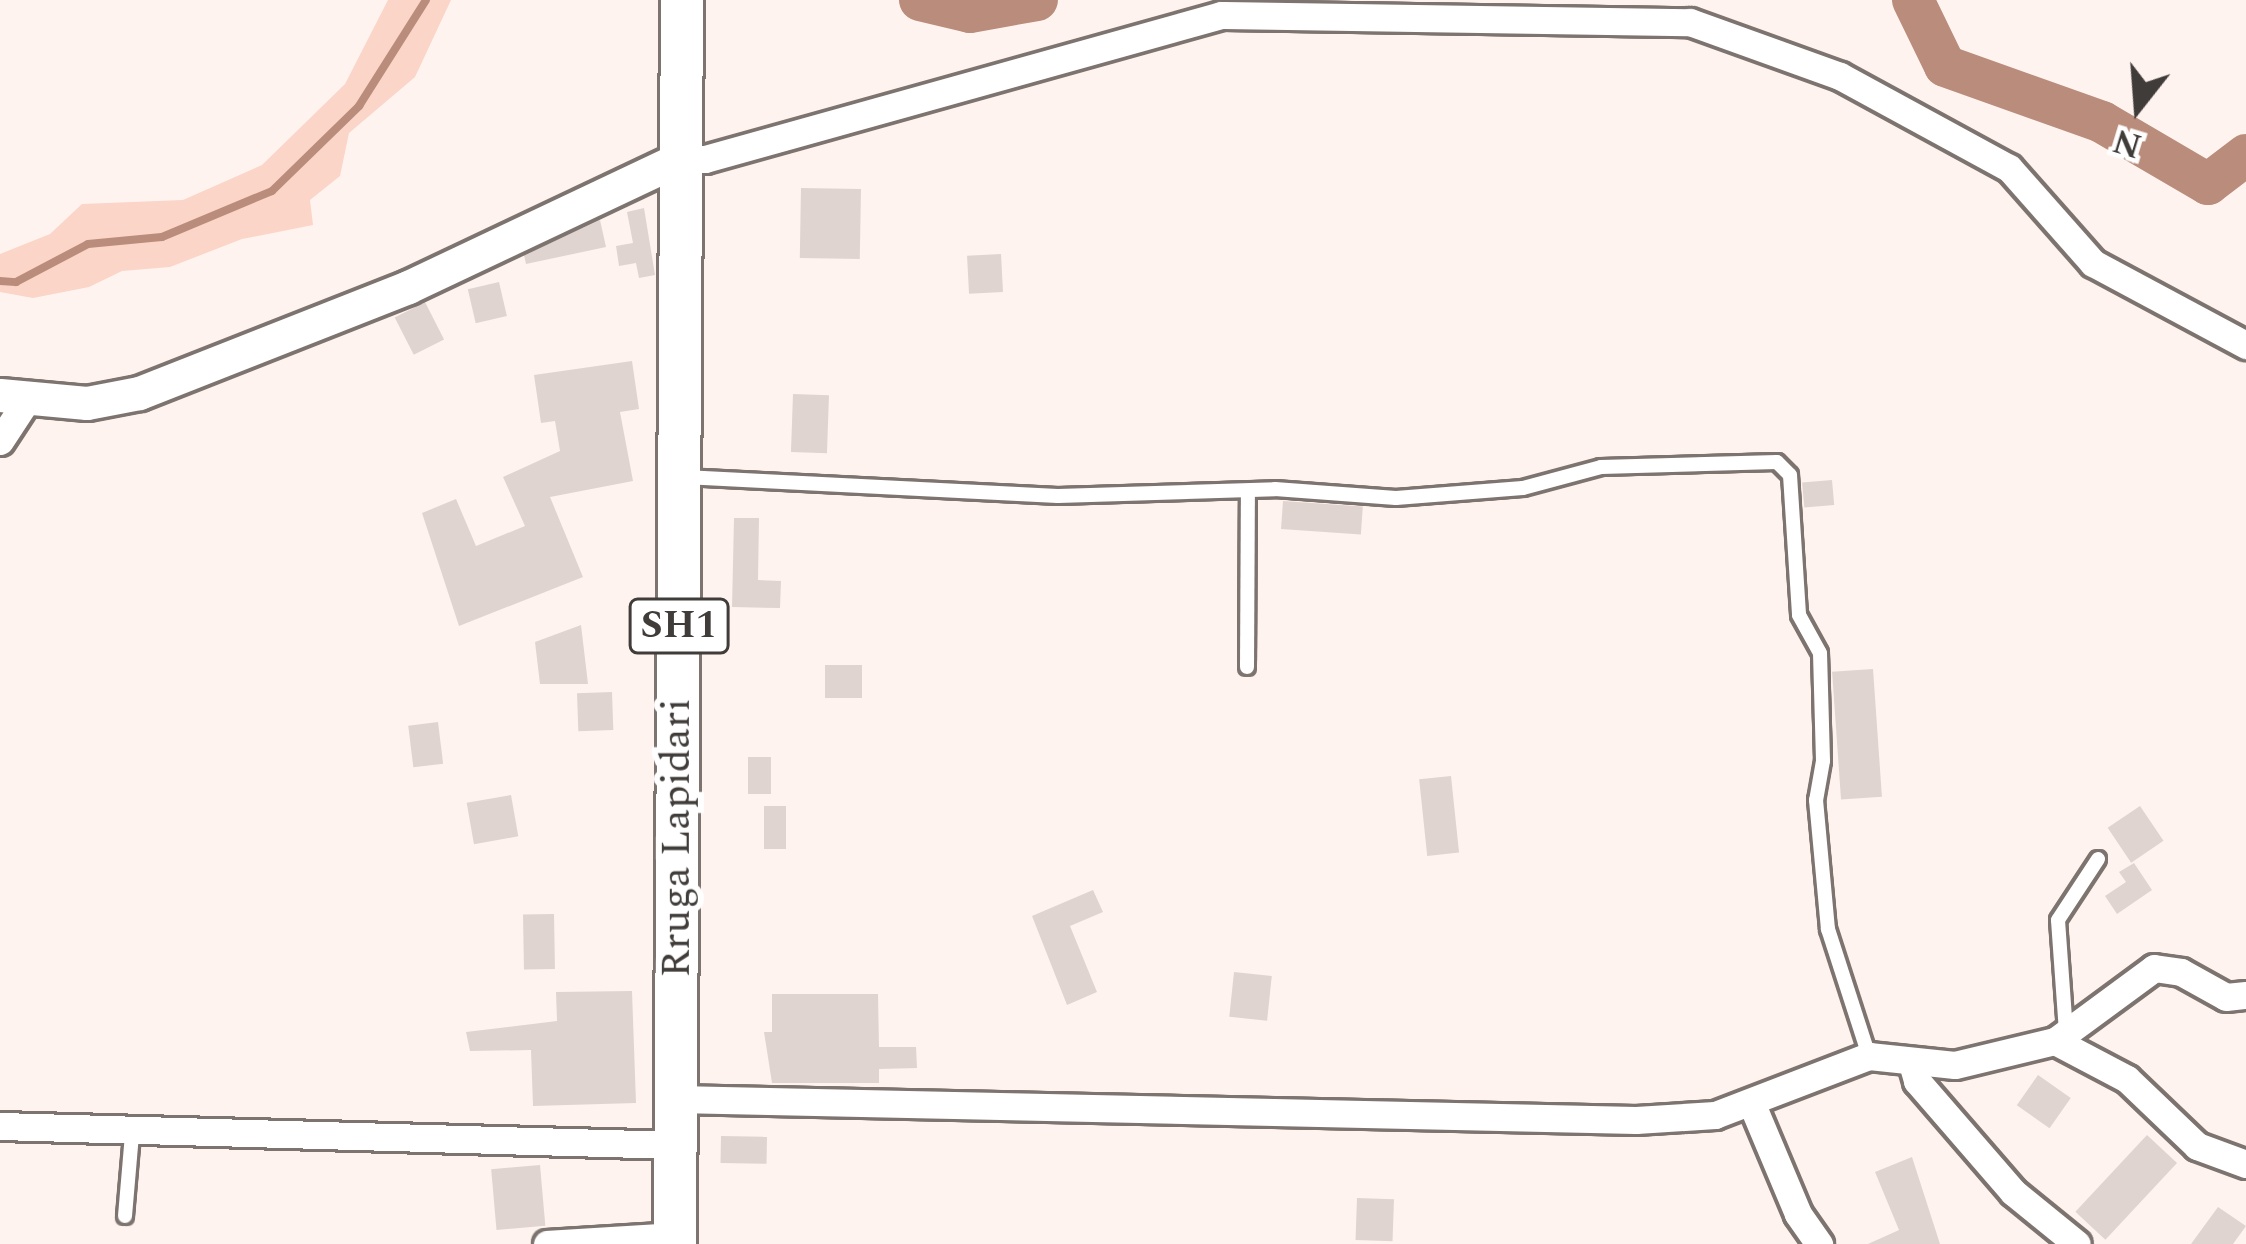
<!DOCTYPE html>
<html>
<head>
<meta charset="utf-8">
<style>
	body { margin:0 }
	#map { position:relative; width:2246px; height:1244px; overflow:hidden; background:#fff3ef; font-family:Spectral,serif }
	div>[style] { position:absolute }
	.green>* { inset:0; background:#fbd5c7 }
	.stream>* { height:8px; margin:-4px; padding:0 4px; transform-origin:4px; border-radius:4px; background:#b98c7b }
	.river>* { height:42px; margin:-21px; padding:0 21px; transform-origin:21px; border-radius:21px; background:#b98c7b }
	.building>* { inset:0; background:#e0d4d0; transform-origin:0 0 }
	.roads { filter:drop-shadow(3px 0 #7d736f) drop-shadow(-3px 0 #7d736f) drop-shadow(0 3px #7d736f) drop-shadow(0 -3px #7d736f) }
	.service>* { height:14px; margin:-7px; padding:0 7px; transform-origin:7px; border-radius:7px; background:#fff }
	.minor>* { height:27px; margin:-13.5px; padding:0 13.5px; transform-origin:13.5px; border-radius:13.5px; background:#fff }
	.tertiary>* { height:33px; margin:-16.5px; padding:0 16.5px; transform-origin:16.5px; border-radius:16.5px; background:#fff }
	.primary>* { height:42px; margin:-21px; padding:0 21px; transform-origin:21px; border-radius:21px; background:#fff }
	span { translate:-50% -50%; white-space:nowrap; text-align:center; line-height:1.15; -webkit-text-stroke:12px #fff; paint-order:stroke }
	.shield-label span { padding:3px 9px; background:#fff; border:3px solid; border-radius:9px; -webkit-text-stroke-width:0 }
	.shield-label { font-size:39px; color:#403c3a; font-weight:700 }
	.street-label { font-size:42px; color:#403c3a }
	.north { position:absolute; left:2078px; top:48px; width:120px; height:120px; -webkit-text-stroke:9px #fff; paint-order:stroke; rotate:197deg; font-size:33px; font-weight:700; line-height:48px; text-align:center; color:#403c3a }
	.north::after { content:''; display:block; margin:auto; width:42px; height:54px; background:#403c3a; clip-path:polygon(50% 0,100% 100%,50% 72%,0 100%) }
</style>
</head>
<body>
<div id="map">
	<div class="green">
		<i style="clip-path:polygon(388px 0,451px 0,415px 77px,349px 133px,340px 176px,310px 200px,313px 225px,242px 239px,170px 267px,122px 271px,89px 287px,33px 298px,0 292px,0 254px,50px 234px,82px 204px,183px 200px,262px 165px,345px 84px)"></i>
	</div>
	<div class="stream">
		<i style="left:0;top:281px;width:16px;rotate:4deg"></i>
		<i style="left:16px;top:282px;width:81px;rotate:-27.8deg"></i>
		<i style="left:88px;top:244px;width:74px;rotate:-5.4deg"></i>
		<i style="left:162px;top:237px;width:119px;rotate:-22.7deg"></i>
		<i style="left:272px;top:191px;width:122px;rotate:-44.3deg"></i>
		<i style="left:359px;top:106px;width:125px;rotate:-57.7deg"></i>
	</div>
	<div class="river">
		<i style="left:920px;top:0;width:51px;rotate:13.5deg"></i>
		<i style="left:970px;top:12px;width:68px;rotate:-10.2deg"></i>
		<i style="left:1913px;top:0;width:73px;rotate:64.1deg"></i>
		<i style="left:1945px;top:66px;width:167px;rotate:19.6deg"></i>
		<i style="left:2102px;top:122px;width:123px;rotate:30.3deg"></i>
		<i style="left:2208px;top:184px;width:48px;rotate:-37.3deg"></i>
	</div>
	<div class="building">
		<i style="left:801px;top:188px;width:60px;height:70px;rotate:1deg"></i>
		<i style="clip-path:polygon(644px 208px,655px 275px,639px 278px,636px 263px,619px 266px,616px 246px,633px 243px,627px 212px)"></i>
		<i style="clip-path:polygon(600px 220px,606px 247px,526px 264px,524px 255px)"></i>
		<i style="left:1001px;top:254px;width:38px;height:34px;rotate:87deg"></i>
		<i style="left:499px;top:282px;width:35px;height:32px;rotate:77deg"></i>
		<i style="left:425px;top:302px;width:42px;height:34px;rotate:63deg"></i>
		<i style="clip-path:polygon(632px 361px,639px 409px,620px 412px,633px 481px,550px 497px,583px 577px,459px 626px,422px 513px,456px 499px,476px 546px,525px 526px,503px 477px,560px 451px,555px 421px,541px 423px,534px 375px)"></i>
		<i style="left:793px;top:394px;width:36px;height:58px;rotate:2deg"></i>
		<i style="left:1832px;top:480px;width:25px;height:30px;rotate:85deg"></i>
		<i style="left:1283px;top:501px;width:80px;height:28px;rotate:4deg"></i>
		<i style="clip-path:polygon(734px 518px,759px 518px,758px 580px,781px 581px,780px 608px,732px 607px)"></i>
		<i style="clip-path:polygon(581px 625px,588px 684px,540px 684px,535px 642px)"></i>
		<i style="left:825px;top:665px;width:37px;height:33px"></i>
		<i style="left:1873px;top:669px;width:128px;height:41px;rotate:86deg"></i>
		<i style="left:612px;top:692px;width:38px;height:35px;rotate:88deg"></i>
		<i style="left:438px;top:722px;width:42px;height:30px;rotate:83deg"></i>
		<i style="left:771px;top:757px;width:37px;height:23px;rotate:90deg"></i>
		<i style="left:1451px;top:776px;width:77px;height:32px;rotate:84deg"></i>
		<i style="left:511px;top:795px;width:42px;height:45px;rotate:80deg"></i>
		<i style="left:764px;top:806px;width:22px;height:43px"></i>
		<i style="left:2140px;top:806px;width:42px;height:39px;rotate:56deg"></i>
		<i style="clip-path:polygon(2134px 863px,2152px 890px,2117px 914px,2105px 896px,2126px 882px,2119px 872px)"></i>
		<i style="clip-path:polygon(1093px 890px,1103px 912px,1070px 926px,1097px 992px,1067px 1005px,1032px 916px)"></i>
		<i style="left:554px;top:914px;width:55px;height:31px;rotate:89deg"></i>
		<i style="left:1234px;top:972px;width:38px;height:45px;rotate:6deg"></i>
		<i style="clip-path:polygon(632px 991px,636px 1103px,533px 1106px,531px 1050px,470px 1051px,466px 1032px,557px 1021px,556px 992px)"></i>
		<i style="clip-path:polygon(772px 994px,878px 994px,879px 1047px,916px 1047px,917px 1068px,879px 1069px,879px 1083px,772px 1083px,764px 1032px,772px 1032px)"></i>
		<i style="left:2038px;top:1075px;width:40px;height:37px;rotate:35deg"></i>
		<i style="left:2147px;top:1135px;width:41px;height:105px;rotate:43deg"></i>
		<i style="left:721px;top:1136px;width:46px;height:27px;rotate:1deg"></i>
		<i style="clip-path:polygon(1912px 1157px,1940px 1244px,1868px 1244px,1899px 1230px,1875px 1172px)"></i>
		<i style="left:540px;top:1165px;width:61px;height:49px;rotate:85deg"></i>
		<i style="left:1357px;top:1198px;width:37px;height:42px;rotate:2deg"></i>
		<i style="clip-path:polygon(2218px 1207px,2246px 1226px,2233px 1244px,2191px 1244px)"></i>
	</div>
	<div class="roads">
		<div class="service">
			<i style="left:684px;top:477px;width:374px;rotate:2.9deg"></i>
			<i style="left:1058px;top:496px;width:217px;rotate:-1.8deg"></i>
			<i style="left:1275px;top:489px;width:121px;rotate:4.3deg"></i>
			<i style="left:1396px;top:498px;width:127px;rotate:-4.5deg"></i>
			<i style="left:1523px;top:488px;width:81px;rotate:-15.1deg"></i>
			<i style="left:1601px;top:467px;width:176px;rotate:-1.6deg"></i>
			<i style="left:1777px;top:462px;width:18px;rotate:45deg"></i>
			<i style="left:1790px;top:475px;width:140px;rotate:86.3deg"></i>
			<i style="left:1799px;top:615px;width:43px;rotate:61.1deg"></i>
			<i style="left:1820px;top:653px;width:108px;rotate:88.4deg"></i>
			<i style="left:1823px;top:761px;width:40px;rotate:100deg"></i>
			<i style="left:1816px;top:800px;width:130px;rotate:84.7deg"></i>
			<i style="left:1828px;top:929px;width:133px;rotate:72.1deg"></i>
			<i style="left:1247px;top:667px;width:174px;rotate:-89.7deg"></i>
			<i style="left:2066px;top:1032px;width:112px;rotate:-94.1deg"></i>
			<i style="left:2058px;top:920px;width:73px;rotate:-56.7deg"></i>
			<i style="left:125px;top:1216px;width:81px;rotate:-85.1deg"></i>
		</div>
		<div class="minor">
			<i style="left:679px;top:159px;width:26px"></i>
			<i style="left:705px;top:159px;width:536px;rotate:-15.59deg"></i>
			<i style="left:1221px;top:15px;width:469px;rotate:0.9deg"></i>
			<i style="left:1690px;top:22px;width:159px;rotate:19.8deg"></i>
			<i style="left:1840px;top:76px;width:192px;rotate:28.6deg"></i>
			<i style="left:2009px;top:168px;width:127px;rotate:48.5deg"></i>
			<i style="left:2093px;top:263px;width:174px;rotate:28.2deg"></i>
			<i style="left:0;top:441px;width:51px;rotate:-56.9deg"></i>
			<i style="left:2055px;top:1041px;width:123px;rotate:-36.4deg"></i>
			<i style="left:2154px;top:968px;width:27px;rotate:8deg"></i>
			<i style="left:2181px;top:972px;width:51px;rotate:29.1deg"></i>
			<i style="left:2226px;top:997px;width:20px;rotate:-6deg"></i>
			<i style="left:1912px;top:1063px;width:19px;rotate:74deg"></i>
			<i style="left:1917px;top:1081px;width:147px;rotate:49.1deg"></i>
			<i style="left:2013px;top:1192px;width:82px;rotate:39.1deg"></i>
			<i style="left:676px;top:1099px;width:960px;rotate:1.25deg"></i>
			<i style="left:1636px;top:1120px;width:79px;rotate:-3.6deg"></i>
			<i style="left:1715px;top:1115px;width:165px;rotate:-21deg"></i>
			<i style="left:1869px;top:1056px;width:86px;rotate:6deg"></i>
			<i style="left:1955px;top:1065px;width:103px;rotate:-13.5deg"></i>
			<i style="left:2055px;top:1041px;width:81px;rotate:27.8deg"></i>
			<i style="left:2127px;top:1079px;width:97px;rotate:43.7deg"></i>
			<i style="left:2197px;top:1146px;width:52px;rotate:20.2deg"></i>
			<i style="left:1751px;top:1102px;width:121px;rotate:67.2deg"></i>
			<i style="left:1798px;top:1214px;width:37px;rotate:55deg"></i>
			<i style="left:0;top:1126px;width:676px;rotate:1.61deg"></i>
			<i style="left:547px;top:1244px;width:128px;rotate:-3.6deg"></i>
		</div>
		<div class="tertiary">
			<i style="left:0;top:395px;width:87px;rotate:5.3deg"></i>
			<i style="left:87px;top:403px;width:53px;rotate:-10.9deg"></i>
			<i style="left:139px;top:393px;width:289px;rotate:-21.5deg"></i>
			<i style="left:408px;top:287px;width:300px;rotate:-25.3deg"></i>
		</div>
		<div class="primary">
			<i style="left:675px;top:1244px;width:1244px;rotate:-89.68deg"></i>
		</div>
	</div>
	<div class="shield-label">
		<span style="left:679px;top:626px">SH1</span>
	</div>
	<div class="street-label">
		<span style="left:677px;top:838px;rotate:-90deg">Rruga Lapidari</span>
	</div>
	<div class="north">N</div>
</div>
</body>
</html>
